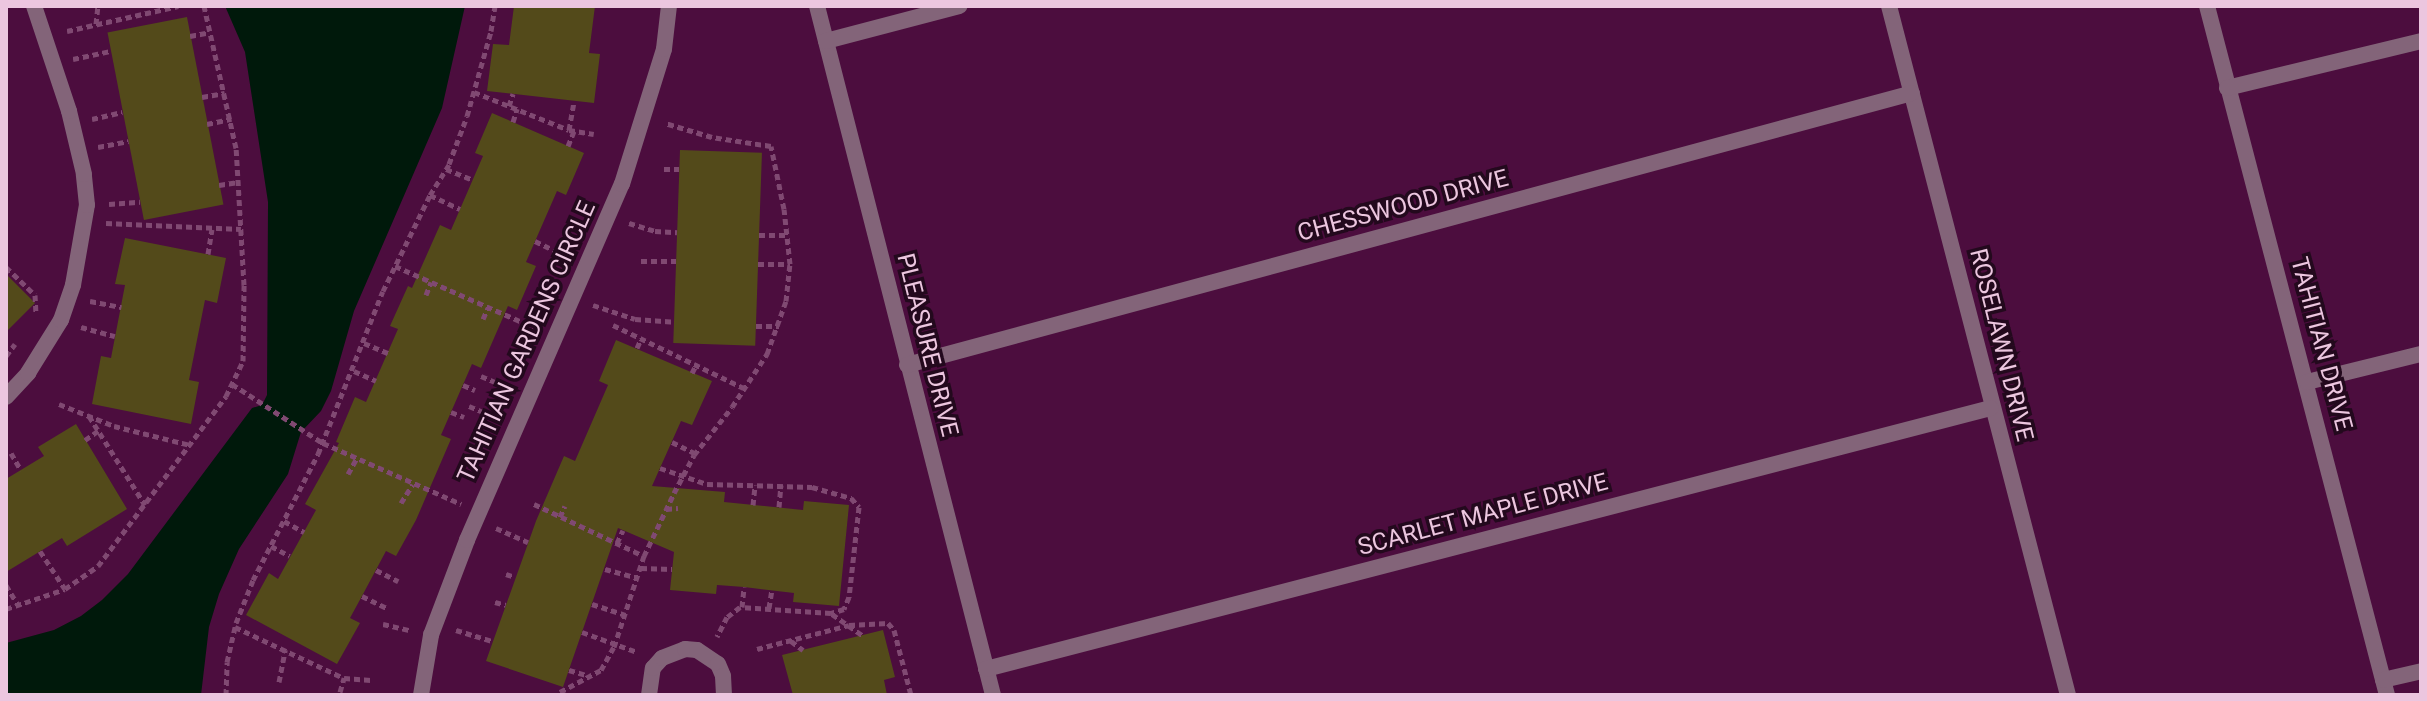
<!DOCTYPE html>
<html>
<head>
<meta charset="utf-8">
<style>
	body { margin:0 }
	#map { position:relative; width:2427px; height:701px; overflow:hidden; background:#4c0d3e; font-family:Roboto,sans-serif }
	div>[style] { position:absolute }
	.water>* { inset:0; background:#00190b }
	.building>* { inset:0; background:#534a1a; transform-origin:0 0 }
	.path>* { height:5px; margin-top:-2.5px; transform-origin:0; background:repeating-linear-gradient(90deg,#804972 0 6px,transparent 0 10px) }
	.minor>* { height:16px; margin:-8px; padding:0 8px; transform-origin:8px; border-radius:8px; background:#836479 }
	span { translate:-50% -50%; white-space:nowrap; text-align:center; line-height:1.15; -webkit-text-stroke:7px #23091d; paint-order:stroke }
	.street-label { font-size:24px; color:#ecc6df }
	.frame { position:absolute; inset:0; border:8px solid #ecc6df; pointer-events:none }
</style>
</head>
<body>
<div id="map">
	<div class="water">
		<i style="clip-path:polygon(225px 6px,465px 6px,442px 108px,354px 311px,331px 391px,321px 411px,301px 432px,288px 474px,239px 549px,219px 594px,209px 627px,201px 695px,6px 695px,6px 643px,54px 630px,81px 616px,102px 600px,128px 574px,252px 408px,262px 405px,267px 395px,268px 202px,245px 52px)"></i>
	</div>
	<div class="building">
		<i style="clip-path:polygon(514px 6px,595px 6px,589px 53px,600px 54px,594px 103px,487px 91px,493px 44px,509px 45px)"></i>
		<i style="left:187px;top:17px;width:191px;height:81px;rotate:79deg"></i>
		<i style="clip-path:polygon(492px 113px,584px 153px,566px 195px,557px 191px,526px 262px,536px 266px,517px 310px,508px 306px,481px 368px,472px 364px,441px 435px,451px 439px,416px 520px,396px 556px,386px 551px,362px 596px,350px 618px,360px 623px,337px 664px,246px 615px,269px 573px,278px 579px,316px 510px,305px 504px,339px 443px,336px 442px,355px 397px,366px 402px,398px 329px,390px 326px,408px 286px,412px 288px,440px 225px,451px 230px,483px 156px,475px 153px)"></i>
		<i style="left:680px;top:150px;width:82px;height:193px;rotate:2deg"></i>
		<i style="clip-path:polygon(125px 238px,226px 258px,217px 303px,205px 300px,189px 380px,199px 382px,191px 424px,92px 404px,101px 356px,111px 358px,125px 285px,115px 284px)"></i>
		<i style="clip-path:polygon(6px 274px,35px 303px,6px 332px)"></i>
		<i style="clip-path:polygon(616px 340px,712px 381px,692px 425px,681px 421px,652px 486px,725px 492px,724px 502px,803px 510px,804px 501px,849px 505px,839px 606px,793px 602px,794px 593px,744px 587px,717px 585px,716px 594px,670px 590px,674px 552px,618px 528px,563px 687px,486px 661px,536px 521px,564px 456px,575px 461px,608px 385px,599px 381px)"></i>
		<i style="clip-path:polygon(76px 424px,127px 509px,67px 546px,62px 538px,6px 572px,6px 479px,44px 456px,38px 447px)"></i>
		<i style="clip-path:polygon(883px 630px,895px 677px,884px 680px,887px 695px,793px 695px,782px 655px)"></i>
	</div>
	<div class="path">
		<i style="left:96px;top:24px;width:18px;rotate:-84deg"></i>
		<i style="left:67px;top:31px;width:114px;rotate:-12.7deg"></i>
		<i style="left:190px;top:36px;width:20px;rotate:-11deg"></i>
		<i style="left:73px;top:59px;width:39px;rotate:-12deg"></i>
		<i style="left:474px;top:92px;width:102px;rotate:21.8deg"></i>
		<i style="left:569px;top:130px;width:25px;rotate:9deg"></i>
		<i style="left:202px;top:97px;width:23px;rotate:-10deg"></i>
		<i style="left:509px;top:106px;width:13px;rotate:-72deg"></i>
		<i style="left:92px;top:119px;width:31px;rotate:-13deg"></i>
		<i style="left:513px;top:122px;width:14px;rotate:-73deg"></i>
		<i style="left:207px;top:124px;width:25px;rotate:-12deg"></i>
		<i style="left:569px;top:130px;width:29px;rotate:-80deg"></i>
		<i style="left:568px;top:146px;width:16px;rotate:-68deg"></i>
		<i style="left:98px;top:147px;width:31px;rotate:-11deg"></i>
		<i style="left:446px;top:169px;width:29px;rotate:22deg"></i>
		<i style="left:664px;top:169px;width:15px"></i>
		<i style="left:219px;top:185px;width:18px;rotate:-9deg"></i>
		<i style="left:430px;top:195px;width:33px;rotate:25deg"></i>
		<i style="left:109px;top:204px;width:31px;rotate:-4deg"></i>
		<i style="left:106px;top:223px;width:135px;rotate:2.5deg"></i>
		<i style="left:629px;top:223px;width:27px;rotate:17deg"></i>
		<i style="left:655px;top:231px;width:22px;rotate:3deg"></i>
		<i style="left:759px;top:235px;width:28px"></i>
		<i style="left:535px;top:241px;width:32px;rotate:26deg"></i>
		<i style="left:208px;top:254px;width:25px;rotate:-81deg"></i>
		<i style="left:641px;top:261px;width:35px"></i>
		<i style="left:758px;top:264px;width:32px"></i>
		<i style="left:395px;top:266px;width:151px;rotate:23.8deg"></i>
		<i style="left:6px;top:267px;width:40px;rotate:44deg"></i>
		<i style="left:35px;top:295px;width:18px;rotate:87deg"></i>
		<i style="left:426px;top:295px;width:14px;rotate:-69deg"></i>
		<i style="left:90px;top:301px;width:32px;rotate:11deg"></i>
		<i style="left:593px;top:305px;width:44px;rotate:18.4deg"></i>
		<i style="left:635px;top:319px;width:39px;rotate:4deg"></i>
		<i style="left:483px;top:319px;width:12px;rotate:-66deg"></i>
		<i style="left:613px;top:325px;width:145px;rotate:25.7deg"></i>
		<i style="left:756px;top:326px;width:23px"></i>
		<i style="left:81px;top:327px;width:35px;rotate:15deg"></i>
		<i style="left:364px;top:343px;width:26px;rotate:23deg"></i>
		<i style="left:637px;top:348px;width:10px;rotate:-66deg"></i>
		<i style="left:6px;top:356px;width:15px;rotate:-53deg"></i>
		<i style="left:354px;top:371px;width:24px;rotate:24deg"></i>
		<i style="left:692px;top:373px;width:11px;rotate:-63deg"></i>
		<i style="left:481px;top:376px;width:30px;rotate:23deg"></i>
		<i style="left:232px;top:384px;width:108px;rotate:33deg"></i>
		<i style="left:323px;top:443px;width:151px;rotate:23.8deg"></i>
		<i style="left:463px;top:385px;width:13px;rotate:23deg"></i>
		<i style="left:59px;top:404px;width:59px;rotate:21.8deg"></i>
		<i style="left:114px;top:426px;width:78px;rotate:14deg"></i>
		<i style="left:469px;top:406px;width:30px;rotate:23deg"></i>
		<i style="left:451px;top:412px;width:14px;rotate:21deg"></i>
		<i style="left:89px;top:416px;width:105px;rotate:57.8deg"></i>
		<i style="left:85px;top:440px;width:16px;rotate:-35deg"></i>
		<i style="left:672px;top:442px;width:25px;rotate:26deg"></i>
		<i style="left:11px;top:453px;width:20px;rotate:60deg"></i>
		<i style="left:660px;top:468px;width:50px;rotate:18.8deg"></i>
		<i style="left:707px;top:484px;width:105px;rotate:1.6deg"></i>
		<i style="left:812px;top:487px;width:41px;rotate:15.8deg"></i>
		<i style="left:851px;top:498px;width:12px;rotate:48deg"></i>
		<i style="left:859px;top:507px;width:91px;rotate:96.3deg"></i>
		<i style="left:849px;top:597px;width:13px;rotate:113deg"></i>
		<i style="left:844px;top:609px;width:14px;rotate:163deg"></i>
		<i style="left:831px;top:613px;width:91px;rotate:-176.2deg"></i>
		<i style="left:740px;top:607px;width:16px;rotate:142deg"></i>
		<i style="left:727px;top:617px;width:22px;rotate:117deg"></i>
		<i style="left:348px;top:474px;width:18px;rotate:-61deg"></i>
		<i style="left:401px;top:503px;width:22px;rotate:-58deg"></i>
		<i style="left:534px;top:504px;width:122px;rotate:25.3deg"></i>
		<i style="left:753px;top:505px;width:20px;rotate:-84deg"></i>
		<i style="left:779px;top:507px;width:22px;rotate:-85deg"></i>
		<i style="left:666px;top:509px;width:12px;rotate:-5deg"></i>
		<i style="left:560px;top:517px;width:12px;rotate:-66deg"></i>
		<i style="left:284px;top:521px;width:23px;rotate:29deg"></i>
		<i style="left:496px;top:528px;width:35px;rotate:24deg"></i>
		<i style="left:617px;top:543px;width:14px;rotate:-65deg"></i>
		<i style="left:271px;top:546px;width:21px;rotate:28deg"></i>
		<i style="left:40px;top:551px;width:45px;rotate:56.7deg"></i>
		<i style="left:641px;top:568px;width:31px;rotate:2deg"></i>
		<i style="left:605px;top:569px;width:34px;rotate:15deg"></i>
		<i style="left:376px;top:570px;width:25px;rotate:27deg"></i>
		<i style="left:506px;top:574px;width:9px;rotate:18deg"></i>
		<i style="left:6px;top:585px;width:23px;rotate:59deg"></i>
		<i style="left:362px;top:596px;width:28px;rotate:26deg"></i>
		<i style="left:495px;top:602px;width:11px;rotate:15deg"></i>
		<i style="left:592px;top:604px;width:35px;rotate:18deg"></i>
		<i style="left:742px;top:607px;width:20px;rotate:-84deg"></i>
		<i style="left:769px;top:608px;width:18px;rotate:-81deg"></i>
		<i style="left:6px;top:609px;width:62px;rotate:-18.7deg"></i>
		<i style="left:65px;top:589px;width:40px;rotate:-34.9deg"></i>
		<i style="left:98px;top:566px;width:213px;rotate:-53deg"></i>
		<i style="left:226px;top:396px;width:39px;rotate:-64deg"></i>
		<i style="left:243px;top:361px;width:76px;rotate:-89.2deg"></i>
		<i style="left:244px;top:285px;width:137px;rotate:-93.3deg"></i>
		<i style="left:236px;top:148px;width:146px;rotate:-102.7deg"></i>
		<i style="left:832px;top:614px;width:37px;rotate:35deg"></i>
		<i style="left:383px;top:624px;width:27px;rotate:13deg"></i>
		<i style="left:235px;top:627px;width:120px;rotate:25.1deg"></i>
		<i style="left:344px;top:678px;width:27px;rotate:4deg"></i>
		<i style="left:456px;top:630px;width:39px;rotate:17deg"></i>
		<i style="left:582px;top:632px;width:59px;rotate:20deg"></i>
		<i style="left:791px;top:641px;width:15px;rotate:37deg"></i>
		<i style="left:757px;top:649px;width:95px;rotate:-14.6deg"></i>
		<i style="left:849px;top:625px;width:39px;rotate:-3deg"></i>
		<i style="left:888px;top:623px;width:9px;rotate:49deg"></i>
		<i style="left:894px;top:630px;width:67px;rotate:75.3deg"></i>
		<i style="left:569px;top:670px;width:22px;rotate:16deg"></i>
		<i style="left:279px;top:682px;width:33px;rotate:-79deg"></i>
		<i style="left:340px;top:692px;width:15px;rotate:-74deg"></i>
		<i style="left:560px;top:692px;width:47px;rotate:-28.2deg"></i>
		<i style="left:601px;top:670px;width:26px;rotate:-61deg"></i>
		<i style="left:614px;top:647px;width:96px;rotate:-71.8deg"></i>
		<i style="left:644px;top:556px;width:70px;rotate:-64.5deg"></i>
		<i style="left:674px;top:493px;width:43px;rotate:-62.2deg"></i>
		<i style="left:694px;top:455px;width:61px;rotate:-51.6deg"></i>
		<i style="left:732px;top:407px;width:64px;rotate:-56.6deg"></i>
		<i style="left:767px;top:354px;width:56px;rotate:-70.3deg"></i>
		<i style="left:786px;top:301px;width:37px;rotate:-84deg"></i>
		<i style="left:790px;top:264px;width:55px;rotate:-96.2deg"></i>
		<i style="left:784px;top:209px;width:64px;rotate:-101.7deg"></i>
		<i style="left:771px;top:146px;width:60px;rotate:-171.3deg"></i>
		<i style="left:712px;top:137px;width:49px;rotate:-163.4deg"></i>
		<i style="left:226px;top:695px;width:33px;rotate:-88deg"></i>
		<i style="left:227px;top:662px;width:40px;rotate:-77deg"></i>
		<i style="left:236px;top:623px;width:46px;rotate:-68.4deg"></i>
		<i style="left:253px;top:580px;width:142px;rotate:-62.7deg"></i>
		<i style="left:318px;top:454px;width:175px;rotate:-68.3deg"></i>
		<i style="left:383px;top:291px;width:107px;rotate:-63.9deg"></i>
		<i style="left:430px;top:195px;width:36px;rotate:-58deg"></i>
		<i style="left:449px;top:164px;width:51px;rotate:-69.4deg"></i>
		<i style="left:467px;top:116px;width:88px;rotate:-74.2deg"></i>
		<i style="left:491px;top:31px;width:25px;rotate:-81deg"></i>
	</div>
	<div class="minor">
		<i style="left:817px;top:6px;width:711px;rotate:75.67deg"></i>
		<i style="left:1889px;top:6px;width:712px;rotate:75.44deg"></i>
		<i style="left:2207px;top:6px;width:712px;rotate:75.36deg"></i>
		<i style="left:826px;top:41px;width:138px;rotate:-14.7deg"></i>
		<i style="left:2227px;top:88px;width:200px;rotate:-13.6deg"></i>
		<i style="left:907px;top:365px;width:1041px;rotate:-15.14deg"></i>
		<i style="left:2307px;top:382px;width:117px;rotate:-13.8deg"></i>
		<i style="left:6px;top:397px;width:33px;rotate:-47deg"></i>
		<i style="left:28px;top:373px;width:62px;rotate:-58.1deg"></i>
		<i style="left:61px;top:320px;width:37px;rotate:-71deg"></i>
		<i style="left:73px;top:285px;width:81px;rotate:-80.1deg"></i>
		<i style="left:87px;top:205px;width:31px;rotate:-96deg"></i>
		<i style="left:84px;top:174px;width:65px;rotate:-103.4deg"></i>
		<i style="left:69px;top:111px;width:111px;rotate:-108.4deg"></i>
		<i style="left:986px;top:669px;width:1038px;rotate:-14.56deg"></i>
		<i style="left:2383px;top:680px;width:39px;rotate:-13deg"></i>
		<i style="left:421px;top:695px;width:61px;rotate:-80.5deg"></i>
		<i style="left:431px;top:635px;width:102px;rotate:-69.2deg"></i>
		<i style="left:467px;top:540px;width:388px;rotate:-66.5deg"></i>
		<i style="left:622px;top:184px;width:141px;rotate:-72.7deg"></i>
		<i style="left:664px;top:49px;width:43px;rotate:-83.4deg"></i>
		<i style="left:649px;top:695px;width:27px;rotate:-82deg"></i>
		<i style="left:653px;top:668px;width:13px;rotate:-48deg"></i>
		<i style="left:662px;top:658px;width:25px;rotate:-21deg"></i>
		<i style="left:685px;top:649px;width:12px;rotate:5deg"></i>
		<i style="left:697px;top:650px;width:25px;rotate:34deg"></i>
		<i style="left:718px;top:664px;width:13px;rotate:67deg"></i>
		<i style="left:723px;top:676px;width:19px;rotate:87deg"></i>
	</div>
	<div class="street-label">
		<span style="left:1403px;top:206px;rotate:-15deg">CHESSWOOD DRIVE</span>
		<span style="left:527px;top:342px;rotate:-66deg">TAHITIAN GARDENS CIRCLE</span>
		<span style="left:2321px;top:344px;rotate:75deg">TAHITIAN DRIVE</span>
		<span style="left:927px;top:345px;rotate:76deg">PLEASURE DRIVE</span>
		<span style="left:2001px;top:345px;rotate:76deg">ROSELAWN DRIVE</span>
		<span style="left:1483px;top:515px;rotate:-15deg">SCARLET MAPLE DRIVE</span>
	</div>
	<div class="frame"></div>
</div>
</body>
</html>
